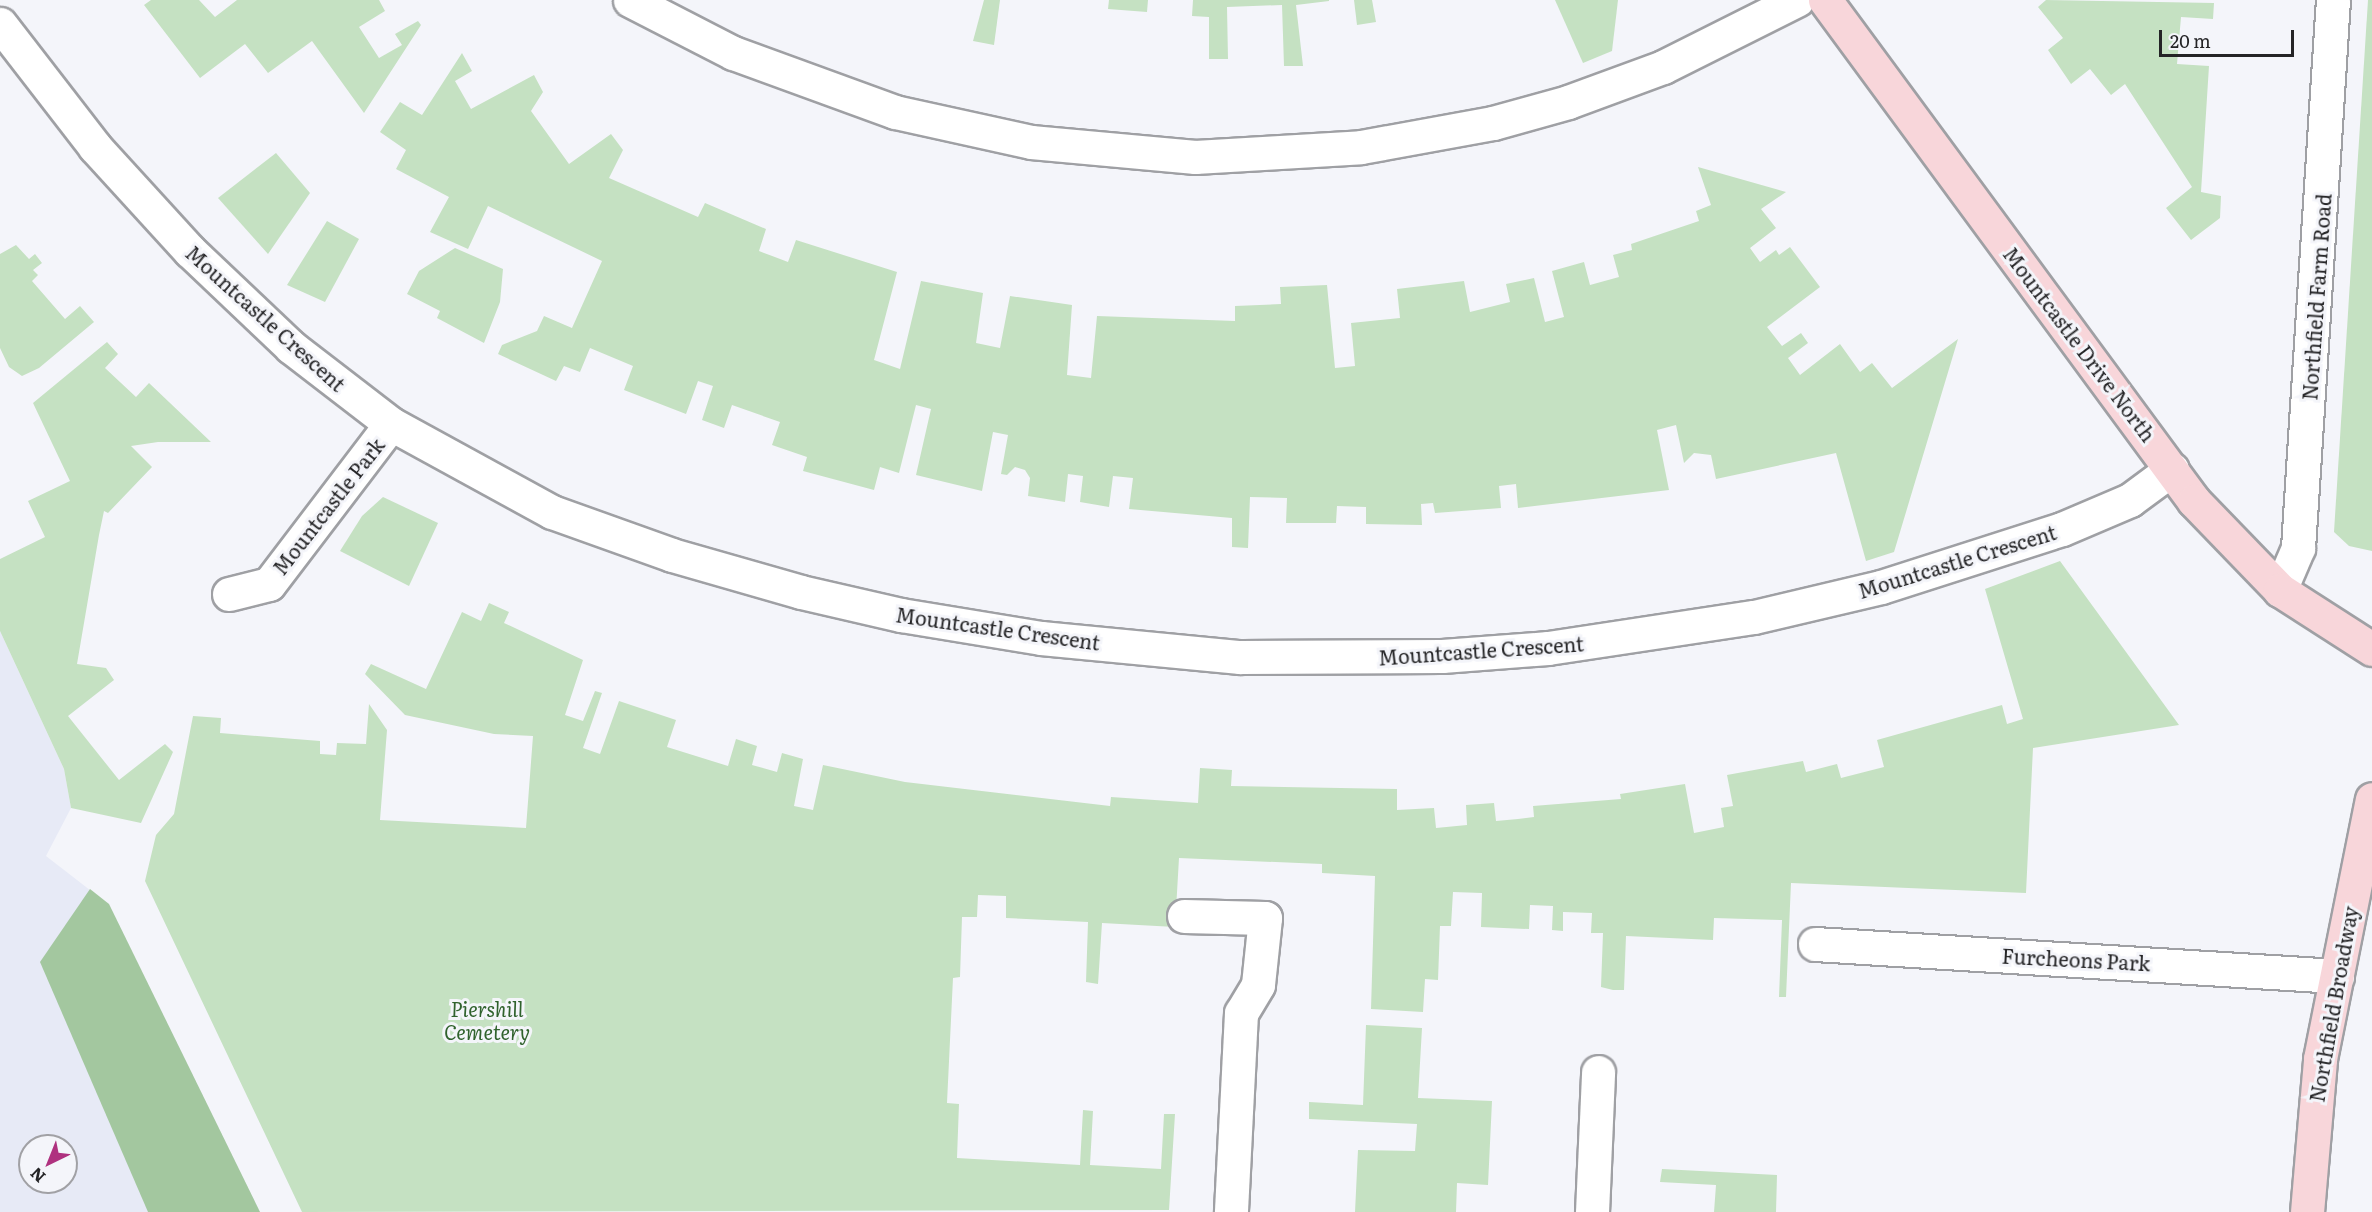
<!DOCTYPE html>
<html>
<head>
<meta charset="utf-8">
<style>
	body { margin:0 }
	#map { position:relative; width:2372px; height:1212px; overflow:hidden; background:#f4f5fa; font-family:Literata,serif }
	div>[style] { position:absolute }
	.built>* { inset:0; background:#e7eaf6 }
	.green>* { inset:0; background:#c5e1c2 }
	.forest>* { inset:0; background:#a3c79f }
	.roads { filter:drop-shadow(2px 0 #9fa0a4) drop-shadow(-2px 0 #9fa0a4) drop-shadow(0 2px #9fa0a4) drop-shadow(0 -2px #9fa0a4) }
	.street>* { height:33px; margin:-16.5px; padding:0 16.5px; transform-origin:16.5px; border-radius:16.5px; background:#fff }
	.secondary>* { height:33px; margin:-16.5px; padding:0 16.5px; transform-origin:16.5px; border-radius:16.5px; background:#f8d6da }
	span { translate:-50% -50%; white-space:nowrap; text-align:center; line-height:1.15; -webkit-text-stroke:6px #f4f5fa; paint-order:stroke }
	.street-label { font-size:20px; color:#242426 }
	.park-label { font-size:20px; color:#30622d; font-style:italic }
	.north { position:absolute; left:18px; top:1134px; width:60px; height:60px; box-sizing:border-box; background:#f4f5fa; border:2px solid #a1a1a5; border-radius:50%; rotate:223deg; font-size:16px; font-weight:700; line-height:24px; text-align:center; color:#242426 }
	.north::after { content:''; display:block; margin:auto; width:21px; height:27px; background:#af317f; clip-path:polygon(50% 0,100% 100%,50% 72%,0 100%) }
	.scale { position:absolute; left:2159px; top:30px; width:135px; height:27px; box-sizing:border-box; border:3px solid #242426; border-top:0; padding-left:8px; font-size:18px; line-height:21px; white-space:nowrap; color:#242426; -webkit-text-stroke:4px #f4f5fa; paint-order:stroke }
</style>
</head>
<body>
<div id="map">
	<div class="built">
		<i style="clip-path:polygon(evenodd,0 631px,64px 769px,71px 808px,46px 856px,108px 904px,260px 1212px,0 1212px,0 631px,30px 1146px,66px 1146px,66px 1182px,30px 1182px,30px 1146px)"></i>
	</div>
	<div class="green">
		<i style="clip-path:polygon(151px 0,199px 0,215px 17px,237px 0,379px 0,385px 11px,359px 27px,379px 58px,402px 45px,395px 34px,418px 21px,421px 25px,364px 113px,312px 41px,268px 73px,245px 44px,200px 78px,144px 5px)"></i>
		<i style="clip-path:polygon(984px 0,1000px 0,994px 45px,973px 41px)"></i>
		<i style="clip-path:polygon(1109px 0,1148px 0,1147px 12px,1108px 9px)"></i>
		<i style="clip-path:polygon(1193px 0,1329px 0,1329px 1px,1296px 5px,1303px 66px,1284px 66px,1282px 5px,1227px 7px,1228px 59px,1209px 59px,1209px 17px,1192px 16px)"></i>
		<i style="clip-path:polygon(1354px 0,1372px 0,1376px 22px,1357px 25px)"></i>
		<i style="clip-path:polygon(1555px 0,1618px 0,1612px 51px,1583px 63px)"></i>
		<i style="clip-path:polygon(2046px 0,2214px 3px,2213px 19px,2181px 17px,2177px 64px,2209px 66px,2201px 192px,2221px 196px,2220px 218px,2191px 240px,2166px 208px,2192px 187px,2125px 84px,2111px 95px,2090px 69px,2071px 84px,2048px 50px,2063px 38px,2038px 7px)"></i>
		<i style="clip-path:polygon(2368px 0,2372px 0,2372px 551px,2349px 546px,2334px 532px)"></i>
		<i style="clip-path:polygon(462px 53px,472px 71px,455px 81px,471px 109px,534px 75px,543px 92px,531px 111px,569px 164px,611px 134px,623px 150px,609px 178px,698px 217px,705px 203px,766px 229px,759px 251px,788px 262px,796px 240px,897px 272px,874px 360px,900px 369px,921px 281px,983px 293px,976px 343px,1000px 348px,1010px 296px,1072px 305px,1067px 375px,1091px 378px,1097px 316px,1235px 321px,1235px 306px,1281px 304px,1280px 287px,1327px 285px,1335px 368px,1355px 366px,1351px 323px,1400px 318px,1397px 289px,1464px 281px,1470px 312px,1510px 302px,1506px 284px,1534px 278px,1545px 322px,1564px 317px,1552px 271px,1584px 262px,1590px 285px,1619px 277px,1613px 255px,1632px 250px,1631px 244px,1699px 221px,1696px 211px,1711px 205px,1698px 167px,1786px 192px,1761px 209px,1776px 228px,1750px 248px,1760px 262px,1776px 250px,1779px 255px,1790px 247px,1820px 287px,1767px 327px,1782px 346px,1801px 333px,1808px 343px,1788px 358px,1800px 375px,1840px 344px,1860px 372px,1872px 363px,1892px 388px,1958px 339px,1894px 552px,1866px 561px,1836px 453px,1716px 479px,1711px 455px,1694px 453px,1684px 463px,1676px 425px,1657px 430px,1669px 490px,1518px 508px,1516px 484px,1499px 486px,1501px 508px,1435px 513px,1433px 503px,1421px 504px,1422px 525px,1366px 524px,1366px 507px,1337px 506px,1336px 523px,1286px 523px,1287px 498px,1250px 497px,1248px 548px,1232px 547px,1232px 518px,1129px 509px,1133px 478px,1113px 476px,1109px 507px,1080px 502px,1083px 476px,1068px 474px,1065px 502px,1028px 496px,1030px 478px,1025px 470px,1015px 467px,1007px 475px,1001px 474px,1008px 435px,993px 432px,982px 491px,916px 475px,931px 409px,916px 405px,899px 473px,880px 467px,874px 490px,803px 471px,807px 457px,772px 445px,780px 422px,732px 405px,724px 428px,702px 420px,713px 386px,698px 381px,686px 414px,624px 390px,633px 366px,590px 348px,580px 372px,564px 366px,556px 381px,498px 354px,502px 345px,537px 331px,544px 316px,572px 328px,602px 261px,488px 206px,468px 249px,430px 232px,449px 197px,396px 169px,406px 150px,380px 132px,400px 102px,422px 115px)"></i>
		<i style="clip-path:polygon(276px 153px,310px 193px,268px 254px,218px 198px)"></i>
		<i style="clip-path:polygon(327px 221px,359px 239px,325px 302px,287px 285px)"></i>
		<i style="clip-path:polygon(16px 245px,29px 259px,35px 254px,42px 263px,33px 270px,38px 275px,32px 281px,65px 319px,80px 306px,94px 322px,39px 368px,22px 376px,9px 367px,0 348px,0 254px)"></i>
		<i style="clip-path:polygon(455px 248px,503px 269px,500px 302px,484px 343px,437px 318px,440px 311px,407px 294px,419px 271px)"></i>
		<i style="clip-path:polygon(107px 342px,118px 354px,105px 368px,136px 397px,149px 383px,211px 442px,158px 442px,131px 446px,152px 467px,108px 513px,104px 511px,99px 535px,77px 664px,106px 668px,114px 680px,68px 716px,119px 780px,165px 744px,173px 752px,141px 823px,71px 808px,64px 769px,0 631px,0 559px,45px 537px,28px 501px,70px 481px,33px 403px)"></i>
		<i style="clip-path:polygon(383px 497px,438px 523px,409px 586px,340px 551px,362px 516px)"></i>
		<i style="clip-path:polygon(2060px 561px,2179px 725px,2033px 748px,2026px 893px,1791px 883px,1786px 997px,1779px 997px,1782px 920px,1714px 918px,1713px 940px,1626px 936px,1624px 990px,1613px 990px,1601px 987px,1603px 933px,1591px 933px,1592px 913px,1563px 912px,1563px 931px,1552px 930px,1553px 906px,1530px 905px,1529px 929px,1481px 927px,1482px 893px,1453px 892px,1451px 926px,1440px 926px,1438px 980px,1425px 979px,1423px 1012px,1371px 1009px,1375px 876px,1322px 873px,1322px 864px,1179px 858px,1175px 927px,1102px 923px,1098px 984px,1086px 982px,1088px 922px,1006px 918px,1006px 896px,978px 895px,977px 917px,962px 917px,960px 977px,953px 978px,947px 1103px,959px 1104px,957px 1158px,1080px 1165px,1083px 1110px,1093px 1111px,1090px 1165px,1161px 1169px,1164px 1114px,1175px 1114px,1169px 1210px,302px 1212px,145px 881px,156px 835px,174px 814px,193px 716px,221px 718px,220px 733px,320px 741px,320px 754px,336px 755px,337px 743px,366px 744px,369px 704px,387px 730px,380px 820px,526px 828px,533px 736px,494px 734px,405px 715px,365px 674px,371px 664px,426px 689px,462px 612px,481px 621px,489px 603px,509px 612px,504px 623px,583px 660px,565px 715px,583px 721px,595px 691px,602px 693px,583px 748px,600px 754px,619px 701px,676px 720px,667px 747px,728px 766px,736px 739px,757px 746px,752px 765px,777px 772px,782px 753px,803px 759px,794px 806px,813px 810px,823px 765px,905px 782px,1110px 806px,1111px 797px,1198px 803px,1200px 768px,1232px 770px,1231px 786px,1397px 789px,1397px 810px,1434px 808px,1436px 828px,1467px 825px,1466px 805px,1494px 803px,1496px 821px,1518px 819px,1534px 817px,1533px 806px,1621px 799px,1620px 794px,1685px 784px,1694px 833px,1724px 827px,1721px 808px,1733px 806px,1727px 775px,1803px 761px,1806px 772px,1837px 764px,1841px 778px,1884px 767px,1877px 740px,2002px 705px,2007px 724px,2023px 719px,1985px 589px)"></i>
		<i style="clip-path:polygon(1366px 1025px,1422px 1028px,1418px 1098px,1492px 1101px,1488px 1185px,1457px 1183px,1456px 1212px,1355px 1212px,1358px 1150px,1415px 1151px,1417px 1124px,1309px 1119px,1309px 1102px,1363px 1105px)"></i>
		<i style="clip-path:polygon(1662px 1169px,1777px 1175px,1776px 1212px,1714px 1212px,1716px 1185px,1660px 1182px)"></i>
	</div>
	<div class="forest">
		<i style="clip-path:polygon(90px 889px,109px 904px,260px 1212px,148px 1212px,40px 962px)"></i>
	</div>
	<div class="roads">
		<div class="street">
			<i style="left:630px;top:0;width:116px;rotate:27.2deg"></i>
			<i style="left:733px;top:53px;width:172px;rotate:20deg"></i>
			<i style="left:895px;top:112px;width:139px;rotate:12.4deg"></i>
			<i style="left:1031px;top:142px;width:165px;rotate:5.2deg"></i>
			<i style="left:1195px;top:157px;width:166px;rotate:-3.4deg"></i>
			<i style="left:1361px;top:147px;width:134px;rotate:-10.3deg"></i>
			<i style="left:1493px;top:123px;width:78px;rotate:-15.6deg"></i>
			<i style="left:1568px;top:102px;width:101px;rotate:-20.2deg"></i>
			<i style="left:1663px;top:67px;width:150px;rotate:-26.6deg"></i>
			<i style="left:0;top:24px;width:155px;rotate:52.3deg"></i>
			<i style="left:95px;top:147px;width:141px;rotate:47.6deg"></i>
			<i style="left:190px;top:251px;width:139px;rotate:43.5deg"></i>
			<i style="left:291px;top:347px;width:126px;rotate:37.6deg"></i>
			<i style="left:391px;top:424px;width:183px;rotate:28.7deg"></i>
			<i style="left:552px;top:512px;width:127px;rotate:19.7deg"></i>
			<i style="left:672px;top:555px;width:134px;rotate:16deg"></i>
			<i style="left:801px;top:592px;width:103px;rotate:13deg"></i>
			<i style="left:901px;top:615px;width:142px;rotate:9.3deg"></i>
			<i style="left:1041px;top:638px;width:200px;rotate:5.5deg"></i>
			<i style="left:1240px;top:657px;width:202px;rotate:-0.3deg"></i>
			<i style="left:1442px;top:656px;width:106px;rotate:-4.3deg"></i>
			<i style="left:1548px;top:648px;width:208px;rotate:-8.6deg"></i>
			<i style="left:1754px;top:617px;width:130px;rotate:-13.3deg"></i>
			<i style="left:1881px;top:587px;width:190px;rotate:-17.8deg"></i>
			<i style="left:2062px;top:529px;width:74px;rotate:-23.1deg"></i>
			<i style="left:2130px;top:500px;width:52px;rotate:-36.4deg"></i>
			<i style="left:2280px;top:590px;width:46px;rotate:-66.8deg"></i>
			<i style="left:2298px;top:548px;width:549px;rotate:-86.35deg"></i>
			<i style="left:229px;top:594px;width:41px;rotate:-14deg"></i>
			<i style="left:269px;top:584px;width:201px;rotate:-52.7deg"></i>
			<i style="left:1184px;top:916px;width:81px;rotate:1.4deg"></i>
			<i style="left:1265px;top:918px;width:67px;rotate:96deg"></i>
			<i style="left:1258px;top:985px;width:33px;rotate:121deg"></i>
			<i style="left:1241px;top:1013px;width:199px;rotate:92.9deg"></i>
			<i style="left:1815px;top:944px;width:523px;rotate:3.51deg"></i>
			<i style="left:1592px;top:1212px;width:140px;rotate:-87.5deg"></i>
		</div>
		<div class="secondary">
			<i style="left:1825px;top:0;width:622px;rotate:53.63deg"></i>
			<i style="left:2194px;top:501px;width:124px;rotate:46deg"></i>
			<i style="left:2280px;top:590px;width:109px;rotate:32.7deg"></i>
			<i style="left:2307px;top:1212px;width:154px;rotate:-85.1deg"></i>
			<i style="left:2320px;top:1059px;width:265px;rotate:-78.7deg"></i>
		</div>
	</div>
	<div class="street-label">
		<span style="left:2316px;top:297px;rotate:-86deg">Northfield Farm Road</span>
		<span style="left:266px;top:318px;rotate:42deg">Mountcastle Crescent</span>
		<span style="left:2080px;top:344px;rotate:53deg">Mountcastle Drive North</span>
		<span style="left:328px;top:506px;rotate:-52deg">Mountcastle Park</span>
		<span style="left:1957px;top:561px;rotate:-17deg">Mountcastle Crescent</span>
		<span style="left:998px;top:628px;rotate:8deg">Mountcastle Crescent</span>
		<span style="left:1481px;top:650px;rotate:-4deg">Mountcastle Crescent</span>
		<span style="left:2076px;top:959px;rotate:3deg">Furcheons Park</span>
		<span style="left:2333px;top:1004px;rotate:-80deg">Northfield Broadway</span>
	</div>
	<div class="park-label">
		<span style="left:487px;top:1020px">Piershill<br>Cemetery</span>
	</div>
	<div class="north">N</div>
	<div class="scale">20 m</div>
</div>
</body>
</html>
